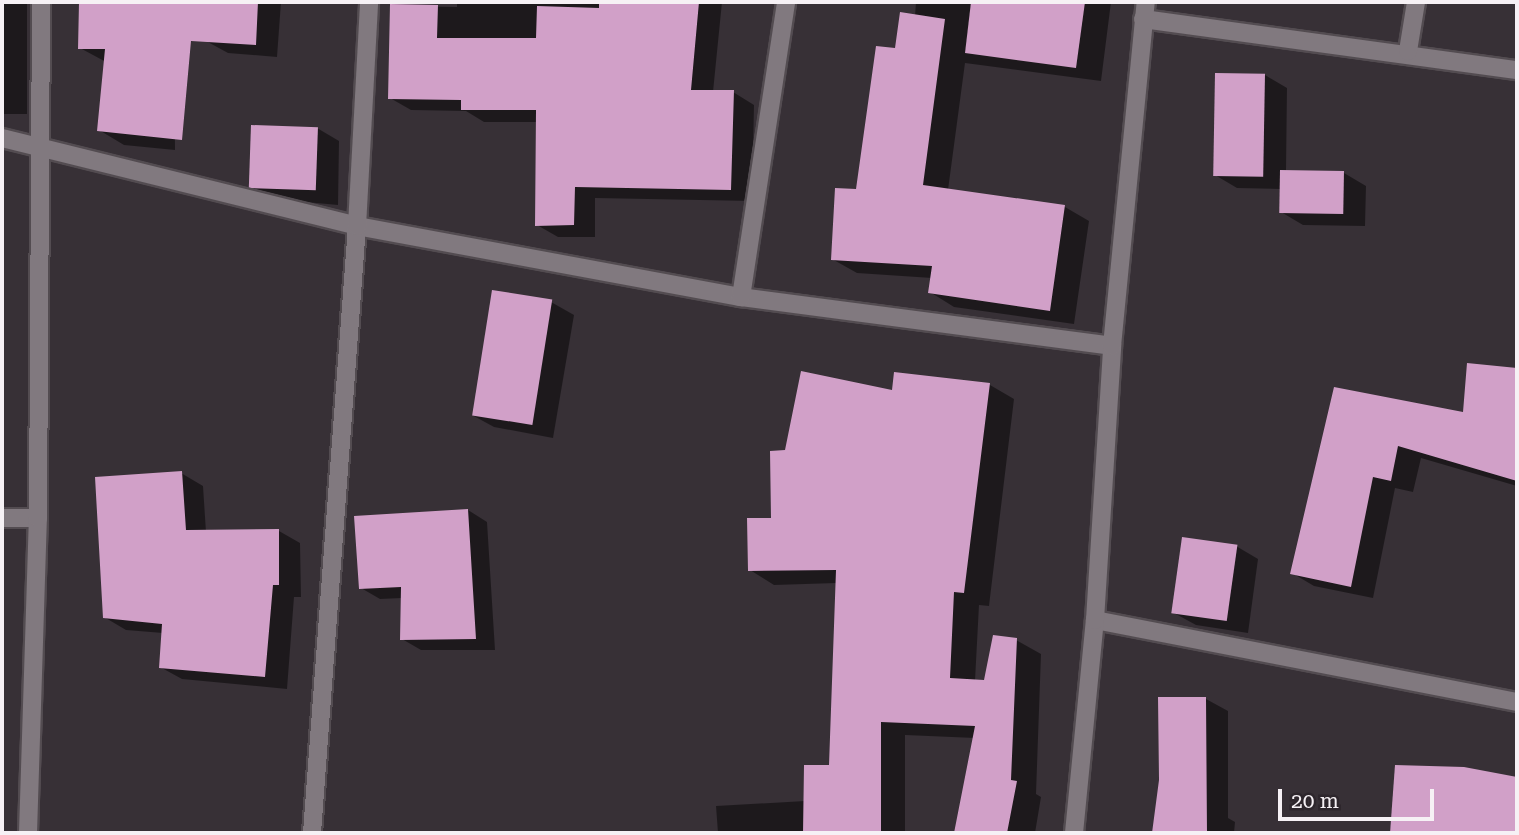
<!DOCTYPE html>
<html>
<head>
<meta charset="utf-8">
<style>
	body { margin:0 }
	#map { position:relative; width:1519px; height:835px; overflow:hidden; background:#373036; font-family:"Roboto Serif",serif }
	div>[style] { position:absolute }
	.shadow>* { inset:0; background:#0007; transform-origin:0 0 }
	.building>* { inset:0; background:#d1a0c8; transform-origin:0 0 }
	.roads { filter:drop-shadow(2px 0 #534c51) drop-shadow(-2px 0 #534c51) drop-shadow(0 2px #534c51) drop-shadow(0 -2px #534c51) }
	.minor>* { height:18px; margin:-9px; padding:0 9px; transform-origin:9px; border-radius:9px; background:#81797f }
	.tertiary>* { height:18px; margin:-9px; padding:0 9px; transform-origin:9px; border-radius:9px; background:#81797f }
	span { translate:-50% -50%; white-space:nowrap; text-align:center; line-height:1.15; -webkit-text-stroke:7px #2d262c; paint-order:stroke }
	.frame { position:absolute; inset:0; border:4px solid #f6f1f5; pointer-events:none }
	.scale { position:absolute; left:1278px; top:789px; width:156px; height:32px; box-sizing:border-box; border:4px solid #f6f1f5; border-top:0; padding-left:9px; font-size:21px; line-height:24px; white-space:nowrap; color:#f6f1f5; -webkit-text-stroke:5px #2d262c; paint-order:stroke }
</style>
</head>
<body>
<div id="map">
	<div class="shadow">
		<i style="left:2px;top:2px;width:25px;height:112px"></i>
		<i style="clip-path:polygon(81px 2px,174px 2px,175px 150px,124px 145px,99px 130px,106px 62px,80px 48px)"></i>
		<i style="clip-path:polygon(211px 2px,281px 2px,277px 57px,228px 53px,206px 41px)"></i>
		<i style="clip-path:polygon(457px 2px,722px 2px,713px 92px,733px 92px,754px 105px,752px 201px,595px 198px,595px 237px,558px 237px,537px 225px,538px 122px,484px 122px,466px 111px,411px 110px,390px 98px,391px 6px,457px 7px)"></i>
		<i style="clip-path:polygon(916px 2px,1111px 2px,1101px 81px,965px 63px,948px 190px,1065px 207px,1089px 221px,1074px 324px,954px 307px,930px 292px,932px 278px,857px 273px,832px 259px,857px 191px,896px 50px,915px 16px)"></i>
		<i style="clip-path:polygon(1265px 75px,1287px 88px,1286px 171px,1344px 173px,1366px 186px,1365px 226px,1303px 225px,1281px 212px,1281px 189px,1237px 188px,1215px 175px)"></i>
		<i style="clip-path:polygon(317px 128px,339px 141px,338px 205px,273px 199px,251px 187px)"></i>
		<i style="clip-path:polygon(551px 302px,574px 315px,553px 438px,494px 427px,472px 415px)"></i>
		<i style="clip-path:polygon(1469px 365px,1517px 369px,1517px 486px,1421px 458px,1413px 492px,1395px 488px,1373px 598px,1314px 586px,1292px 573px,1335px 389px,1465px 414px)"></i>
		<i style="clip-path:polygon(895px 374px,990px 385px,1014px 399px,989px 606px,979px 605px,975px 681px,986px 682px,1016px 640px,1041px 654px,1036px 794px,1041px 797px,1035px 833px,956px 833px,975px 738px,905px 735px,905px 833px,718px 833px,716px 806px,805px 801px,831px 767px,837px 583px,774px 585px,750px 570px,773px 520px,786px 452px,893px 392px)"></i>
		<i style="clip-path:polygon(181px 473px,203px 486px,206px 532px,279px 531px,300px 543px,301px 597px,294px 597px,287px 689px,182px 679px,160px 667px,163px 633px,126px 630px,104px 617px)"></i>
		<i style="clip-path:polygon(468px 510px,487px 522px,495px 650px,421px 650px,402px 639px,402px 598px,380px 599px,361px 588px)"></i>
		<i style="clip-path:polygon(1236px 546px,1258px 559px,1248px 633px,1196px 625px,1174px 613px)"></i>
		<i style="clip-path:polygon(1206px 699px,1228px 711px,1228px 818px,1235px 822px,1234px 833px,1154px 833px,1160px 780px)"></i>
		<i style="clip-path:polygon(1396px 767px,1516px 778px,1517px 768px,1517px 833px,1390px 833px)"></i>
	</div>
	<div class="building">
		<i style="clip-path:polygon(79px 2px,258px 2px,256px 45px,191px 41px,182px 140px,97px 131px,105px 49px,78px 49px)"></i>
		<i style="clip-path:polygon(599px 2px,699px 2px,691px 90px,734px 90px,731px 190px,575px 187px,574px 225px,535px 226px,536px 110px,461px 110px,461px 100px,388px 99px,390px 4px,438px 5px,437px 38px,536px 38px,537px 6px,599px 8px)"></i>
		<i style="clip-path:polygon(971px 2px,1085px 2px,1076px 68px,965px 53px)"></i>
		<i style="clip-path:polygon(900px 12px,945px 19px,923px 185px,1065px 205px,1050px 311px,928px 293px,932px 266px,831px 260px,835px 188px,856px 189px,876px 46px,895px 48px)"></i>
		<i style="left:1215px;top:73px;width:50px;height:103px;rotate:1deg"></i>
		<i style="left:251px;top:125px;width:67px;height:63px;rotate:2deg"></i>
		<i style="left:1280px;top:170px;width:64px;height:43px;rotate:1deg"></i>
		<i style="left:492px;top:290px;width:61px;height:127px;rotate:9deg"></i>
		<i style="clip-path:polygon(1467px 363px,1517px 368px,1517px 481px,1398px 446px,1391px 481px,1373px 477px,1351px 587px,1290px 574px,1334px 387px,1463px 412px)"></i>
		<i style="clip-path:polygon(801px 371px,892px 390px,894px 372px,990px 383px,964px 593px,954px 592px,950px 678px,984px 680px,993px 635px,1017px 638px,1011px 780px,1017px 781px,1007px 833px,954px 833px,975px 726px,881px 722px,881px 833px,803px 833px,804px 765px,829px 765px,836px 570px,748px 571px,747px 518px,771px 518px,770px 451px,785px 450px)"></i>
		<i style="clip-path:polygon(182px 471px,186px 530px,279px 529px,279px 585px,273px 585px,265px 677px,159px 668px,162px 624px,103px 618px,95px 477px)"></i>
		<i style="clip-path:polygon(468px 509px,476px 639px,400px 640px,401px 587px,359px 589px,354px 516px)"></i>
		<i style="left:1182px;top:537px;width:56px;height:77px;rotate:8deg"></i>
		<i style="clip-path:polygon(1158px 697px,1206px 697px,1207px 833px,1152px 833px,1159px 780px)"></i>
		<i style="clip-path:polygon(1395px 765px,1464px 767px,1517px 777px,1517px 833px,1390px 833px)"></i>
	</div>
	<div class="roads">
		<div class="minor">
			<i style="left:1143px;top:19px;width:377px;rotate:7.8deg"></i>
			<i style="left:1408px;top:51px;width:50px;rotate:-80.7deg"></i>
			<i style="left:2px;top:138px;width:366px;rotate:13.9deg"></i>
			<i style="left:357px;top:226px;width:391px;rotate:10.5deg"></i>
			<i style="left:741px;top:297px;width:374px;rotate:7.5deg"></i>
			<i style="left:741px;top:297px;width:298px;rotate:-81.3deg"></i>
			<i style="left:2px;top:518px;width:36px"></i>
			<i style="left:1095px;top:620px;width:430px;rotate:11deg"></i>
			<i style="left:28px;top:833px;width:315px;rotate:-88.2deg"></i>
			<i style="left:38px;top:518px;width:516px;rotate:-89.67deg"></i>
			<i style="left:312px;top:833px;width:609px;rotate:-85.76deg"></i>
			<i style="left:357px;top:226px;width:224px;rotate:-86.9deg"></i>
		</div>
		<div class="tertiary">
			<i style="left:1074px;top:833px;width:214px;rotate:-84.4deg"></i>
			<i style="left:1095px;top:620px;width:275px;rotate:-86.4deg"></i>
			<i style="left:1112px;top:346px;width:346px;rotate:-84.4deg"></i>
		</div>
	</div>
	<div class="frame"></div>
	<div class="scale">20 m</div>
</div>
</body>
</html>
